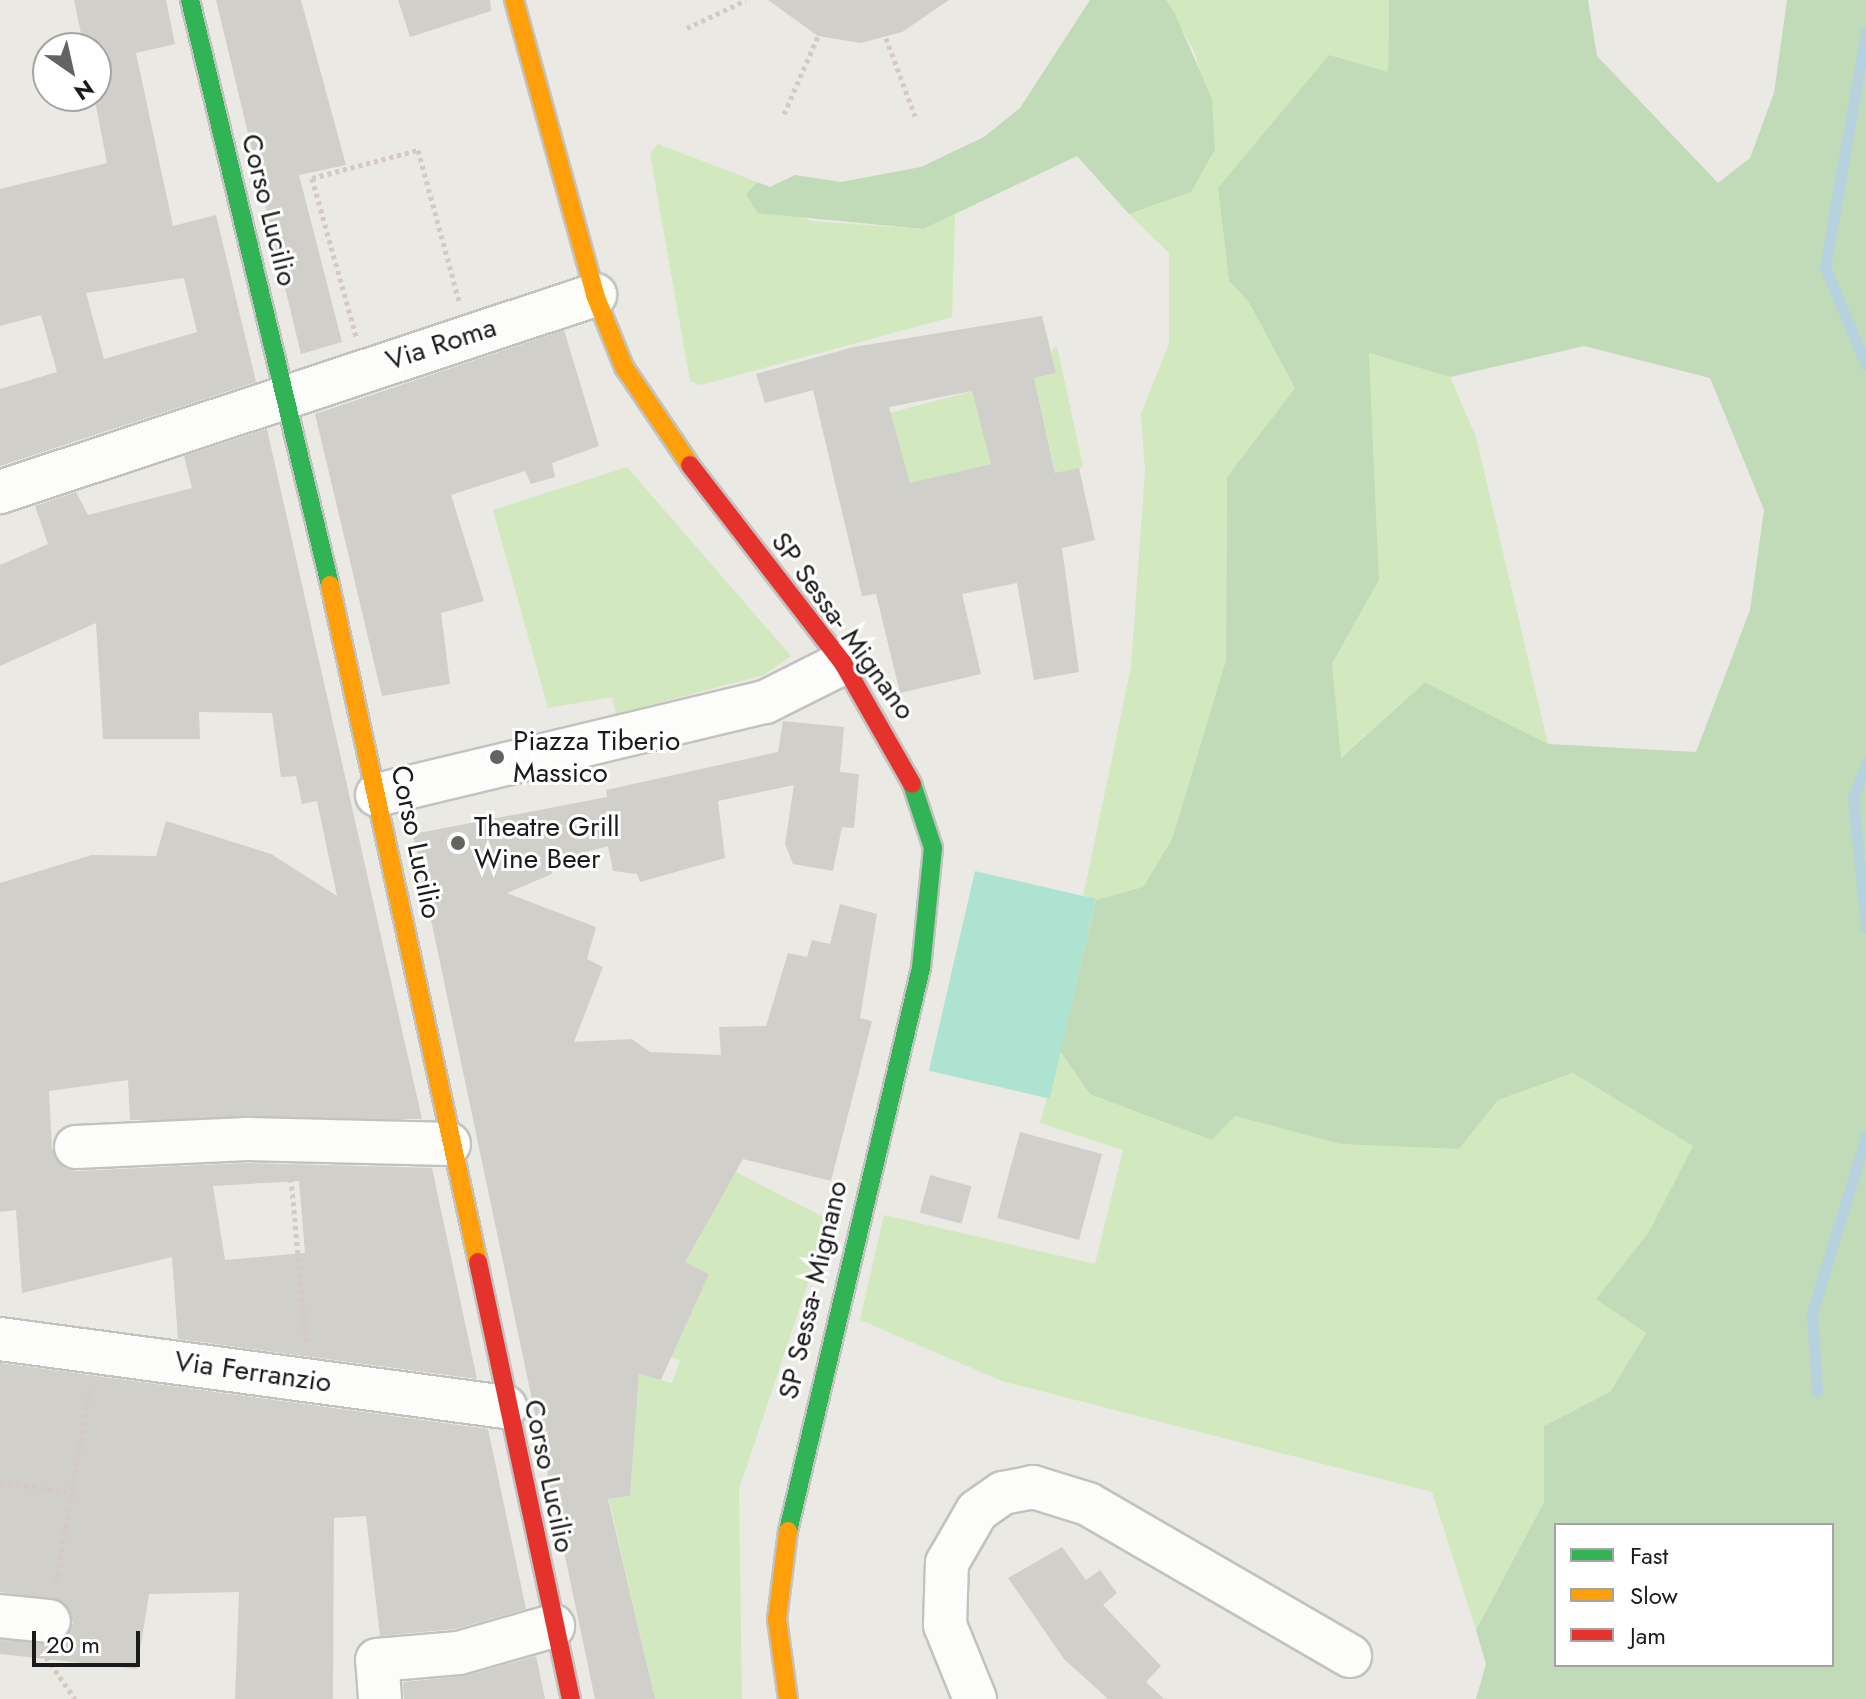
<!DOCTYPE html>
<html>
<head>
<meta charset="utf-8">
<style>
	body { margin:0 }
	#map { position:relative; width:1866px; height:1699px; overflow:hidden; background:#eae9e3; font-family:Jost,sans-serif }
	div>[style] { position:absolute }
	.grass>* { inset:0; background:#d2e9c0; transform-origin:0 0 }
	.forest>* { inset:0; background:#c1dab8 }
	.pitch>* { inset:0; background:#ade3d0; transform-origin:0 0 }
	.stream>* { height:11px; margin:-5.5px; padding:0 5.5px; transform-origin:5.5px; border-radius:5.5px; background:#b6d2de }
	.building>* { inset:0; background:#d0cfca; transform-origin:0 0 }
	.path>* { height:5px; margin-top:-2.5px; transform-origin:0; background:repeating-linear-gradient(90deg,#d6c8c3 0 4px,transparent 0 8px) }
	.roads { filter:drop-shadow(2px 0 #c2c2bf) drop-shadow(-2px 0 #c2c2bf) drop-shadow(0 2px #c2c2bf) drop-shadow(0 -2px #c2c2bf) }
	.street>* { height:42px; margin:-21px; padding:0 21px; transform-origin:21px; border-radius:21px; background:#fcfcfb }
	.fast>* { height:18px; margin:-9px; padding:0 9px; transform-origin:9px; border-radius:9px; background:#30b455 }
	.slow>* { height:18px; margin:-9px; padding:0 9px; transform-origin:9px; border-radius:9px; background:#ff9f0a }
	.jam>* { height:18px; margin:-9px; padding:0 9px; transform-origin:9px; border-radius:9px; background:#e5322d }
	.dots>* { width:22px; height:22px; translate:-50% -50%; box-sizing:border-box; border:4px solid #fff; border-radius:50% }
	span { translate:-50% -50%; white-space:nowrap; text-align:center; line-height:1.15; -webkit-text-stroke:6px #fff; paint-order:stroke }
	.street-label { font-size:28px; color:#1b1b1b }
	.poi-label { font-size:28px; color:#1b1b1b }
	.left { translate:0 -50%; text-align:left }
	.legend { position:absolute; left:1554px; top:1523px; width:280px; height:144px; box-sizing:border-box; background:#fff; border:2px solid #a4a4a4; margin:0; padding:10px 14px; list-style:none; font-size:24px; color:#1b1b1b }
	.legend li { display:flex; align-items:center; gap:16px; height:40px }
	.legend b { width:40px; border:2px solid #a4a4a4 }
	.north { position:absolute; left:32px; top:32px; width:80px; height:80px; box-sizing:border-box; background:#fff; border:2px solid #a4a4a4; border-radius:50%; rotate:146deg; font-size:22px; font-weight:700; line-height:32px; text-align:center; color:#1b1b1b }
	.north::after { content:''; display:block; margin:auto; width:28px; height:36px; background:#636361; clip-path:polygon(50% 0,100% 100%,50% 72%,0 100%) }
	.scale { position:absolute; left:32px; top:1631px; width:108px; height:36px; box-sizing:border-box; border:4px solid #1b1b1b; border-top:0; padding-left:10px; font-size:24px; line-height:28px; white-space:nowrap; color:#1b1b1b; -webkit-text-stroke:6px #fff; paint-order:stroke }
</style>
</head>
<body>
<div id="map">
	<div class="grass">
		<i style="clip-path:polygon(1166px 0,1389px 0,1388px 73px,1218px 188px,1229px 281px,1248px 301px,1295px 388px,1227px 477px,1226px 660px,1172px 839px,1143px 887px,1096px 900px,1083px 897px,1131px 667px,1145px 471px,1141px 414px,1169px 343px,1169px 253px,1129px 214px,1191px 192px,1215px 150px,1196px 55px)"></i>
		<i style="clip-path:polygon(658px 144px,757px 182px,747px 195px,812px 221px,923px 229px,955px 214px,952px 317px,701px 385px,690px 381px,650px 154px)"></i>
		<i style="clip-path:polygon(1057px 346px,1083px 467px,1057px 479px,1034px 378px,1056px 373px,1051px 351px)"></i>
		<i style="clip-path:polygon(1369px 353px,1450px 377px,1476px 437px,1548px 744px,1425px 682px,1340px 758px,1332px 664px,1379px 580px)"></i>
		<i style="left:972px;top:391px;width:75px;height:85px;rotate:75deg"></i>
		<i style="clip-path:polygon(627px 467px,791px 656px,764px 675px,616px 714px,612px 697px,548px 708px,493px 510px)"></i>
		<i style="clip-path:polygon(1060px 1051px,1090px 1094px,1235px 1116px,1340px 1144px,1459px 1149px,1498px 1100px,1573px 1073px,1694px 1146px,1649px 1232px,1597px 1298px,1646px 1333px,1610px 1392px,1544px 1426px,1544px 1502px,1476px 1630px,1432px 1492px,1002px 1381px,860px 1320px,884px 1215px,1095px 1264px,1123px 1150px,1040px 1123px)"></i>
		<i style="clip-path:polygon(734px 1171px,829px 1220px,739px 1489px,742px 1699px,655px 1699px,609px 1499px,630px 1496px,639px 1374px,672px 1383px,680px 1360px,671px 1357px,709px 1274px,685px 1262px)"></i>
	</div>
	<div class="forest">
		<i style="clip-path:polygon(1090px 0,1166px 0,1175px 14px,1212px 99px,1215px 150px,1191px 192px,1129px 214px,1077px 156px,923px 229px,758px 213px,746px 195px,757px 182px,770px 187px,795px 175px,841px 182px,921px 167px,984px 137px,1020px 108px)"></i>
		<i style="clip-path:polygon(evenodd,1389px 0,1588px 0,1597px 56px,1718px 183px,1750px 158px,1774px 93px,1787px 0,1866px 0,1866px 1699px,1476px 1699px,1486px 1664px,1476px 1630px,1544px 1502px,1544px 1426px,1610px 1392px,1646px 1333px,1596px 1299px,1649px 1232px,1693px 1146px,1573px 1073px,1498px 1100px,1459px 1149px,1340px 1144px,1235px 1116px,1212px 1140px,1090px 1094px,1060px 1051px,1096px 900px,1143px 887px,1172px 839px,1226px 660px,1227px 477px,1295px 388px,1248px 301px,1229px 281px,1218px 188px,1329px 55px,1388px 72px,1389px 0,1584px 346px,1710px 378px,1764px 510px,1750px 610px,1696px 752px,1548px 744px,1425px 682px,1341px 758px,1332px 664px,1379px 580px,1369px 353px,1450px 377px,1584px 346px,1389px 0,1832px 1525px,1832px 1665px,1556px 1665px,1556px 1525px,1832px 1525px)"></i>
	</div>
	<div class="pitch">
		<i style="left:975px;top:871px;width:124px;height:205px;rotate:13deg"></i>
	</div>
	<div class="stream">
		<i style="left:1866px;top:32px;width:239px;rotate:99.9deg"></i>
		<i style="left:1825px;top:267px;width:106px;rotate:67.3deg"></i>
		<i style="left:1866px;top:764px;width:36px;rotate:111deg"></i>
		<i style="left:1853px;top:798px;width:130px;rotate:84.2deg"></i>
		<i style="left:1817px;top:1391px;width:78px;rotate:-93.7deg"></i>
		<i style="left:1812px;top:1313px;width:185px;rotate:-73deg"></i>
	</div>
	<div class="building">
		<i style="clip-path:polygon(evenodd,74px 0,166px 0,175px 44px,136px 53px,173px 226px,216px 215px,256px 382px,0 466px,0 389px,57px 372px,41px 315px,0 326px,0 189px,107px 163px,94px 96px,96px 48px,84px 48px,74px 0,184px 278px,197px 332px,104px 359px,86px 293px,184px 278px)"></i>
		<i style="clip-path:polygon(216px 0,301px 0,346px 165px,299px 175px,342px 342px,301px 354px)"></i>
		<i style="clip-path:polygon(398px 0,490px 0,491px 11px,410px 37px)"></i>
		<i style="clip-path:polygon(768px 0,949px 0,902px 32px,861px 43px,818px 36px)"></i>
		<i style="clip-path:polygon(evenodd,1042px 316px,1056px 373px,1034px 378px,1055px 473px,1079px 468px,1095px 540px,1062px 548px,1079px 672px,1034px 680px,1017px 583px,962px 594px,981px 674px,900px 693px,876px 594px,862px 596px,813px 390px,765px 403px,756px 374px,854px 347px,1042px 316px,972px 391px,991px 464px,910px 483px,889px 407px,972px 391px)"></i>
		<i style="clip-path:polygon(564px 330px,599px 446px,552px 463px,555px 477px,531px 484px,525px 471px,451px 495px,484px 601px,441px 613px,450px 684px,382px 696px,315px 414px)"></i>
		<i style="clip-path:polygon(evenodd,267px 429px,422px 1119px,130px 1120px,128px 1080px,49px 1091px,52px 1149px,64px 1168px,77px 1171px,247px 1163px,432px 1168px,477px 1379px,178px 1339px,172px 1257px,22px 1293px,16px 1210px,0 1212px,0 883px,92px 855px,156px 856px,166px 821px,271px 854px,337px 896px,317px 801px,302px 804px,296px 776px,281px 777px,272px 713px,199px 712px,200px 739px,103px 739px,96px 623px,0 666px,0 565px,48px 544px,35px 506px,76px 492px,88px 515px,192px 488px,184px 456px,267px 429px,299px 1181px,305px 1253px,225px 1260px,213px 1186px,299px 1181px)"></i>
		<i style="clip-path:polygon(783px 721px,844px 727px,840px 772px,859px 774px,854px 828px,842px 827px,833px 871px,793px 864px,785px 844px,794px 785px,718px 801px,725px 858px,640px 882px,637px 874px,613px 871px,608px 846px,550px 862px,552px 874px,507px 893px,596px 927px,587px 959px,603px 967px,574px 1042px,632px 1039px,650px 1052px,721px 1055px,719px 1027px,766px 1026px,788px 953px,807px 957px,812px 940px,830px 944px,840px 904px,877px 914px,860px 1018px,872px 1021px,831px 1181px,743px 1159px,685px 1262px,709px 1274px,661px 1380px,639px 1374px,630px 1496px,608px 1499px,655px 1699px,595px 1699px,413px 834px,607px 797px,606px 790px,778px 752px)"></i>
		<i style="left:1020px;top:1132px;width:85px;height:89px;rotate:15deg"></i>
		<i style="left:930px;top:1175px;width:43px;height:39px;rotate:15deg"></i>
		<i style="clip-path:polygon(0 1363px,488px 1429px,526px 1609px,455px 1629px,380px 1636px,366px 1516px,334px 1518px,333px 1699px,235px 1699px,239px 1592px,149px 1594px,137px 1669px,0 1654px,0 1640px,58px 1643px,73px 1623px,62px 1601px,0 1592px)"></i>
		<i style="clip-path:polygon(1062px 1547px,1086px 1580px,1100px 1570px,1117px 1593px,1103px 1605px,1161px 1666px,1146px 1682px,1164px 1699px,1108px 1699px,1064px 1659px,1008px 1578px)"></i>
		<i style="clip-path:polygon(536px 1656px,545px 1699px,404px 1699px,403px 1682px,465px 1676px)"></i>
	</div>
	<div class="path">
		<i style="left:687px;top:28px;width:65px;rotate:-25.4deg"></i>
		<i style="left:886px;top:38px;width:83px;rotate:69.6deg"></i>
		<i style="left:784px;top:114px;width:85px;rotate:-66.4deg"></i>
		<i style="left:356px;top:336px;width:164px;rotate:-105.6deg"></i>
		<i style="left:312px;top:178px;width:110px;rotate:-14.8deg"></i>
		<i style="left:418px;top:150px;width:156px;rotate:74.8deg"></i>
		<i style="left:291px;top:1178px;width:166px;rotate:84.8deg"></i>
		<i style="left:0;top:1482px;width:72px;rotate:8.8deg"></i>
		<i style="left:56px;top:1583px;width:198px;rotate:-80.1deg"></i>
		<i style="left:46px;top:1657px;width:51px;rotate:55.4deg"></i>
	</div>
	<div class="roads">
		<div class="street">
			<i style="left:0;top:492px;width:627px;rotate:-18.32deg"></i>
			<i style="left:377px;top:795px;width:399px;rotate:-13.5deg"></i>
			<i style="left:765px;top:702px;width:87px;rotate:-26.6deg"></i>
			<i style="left:76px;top:1147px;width:171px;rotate:-2.7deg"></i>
			<i style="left:247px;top:1139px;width:202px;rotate:1.4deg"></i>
			<i style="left:0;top:1339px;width:510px;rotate:7.67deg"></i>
			<i style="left:0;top:1616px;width:49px;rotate:5.8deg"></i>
			<i style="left:380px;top:1699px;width:39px;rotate:-94deg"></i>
			<i style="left:377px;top:1660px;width:82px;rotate:-4.9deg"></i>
			<i style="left:459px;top:1653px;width:98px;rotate:-16deg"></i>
			<i style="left:975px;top:1699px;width:80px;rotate:-112.1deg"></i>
			<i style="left:945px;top:1625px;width:62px;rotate:-88.2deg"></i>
			<i style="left:947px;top:1563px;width:60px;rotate:-60deg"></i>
			<i style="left:977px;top:1511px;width:32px;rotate:-35deg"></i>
			<i style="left:1003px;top:1493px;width:31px;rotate:-11deg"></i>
			<i style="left:1033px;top:1487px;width:58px;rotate:17.2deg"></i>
			<i style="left:1088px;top:1504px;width:303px;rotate:30.1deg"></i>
		</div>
		<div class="fast">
			<i style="left:190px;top:0;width:602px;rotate:76.54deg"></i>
			<i style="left:788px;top:1531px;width:578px;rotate:-76.71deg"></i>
			<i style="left:921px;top:968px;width:121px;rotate:-84.3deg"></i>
			<i style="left:933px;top:848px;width:67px;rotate:-108.2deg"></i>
		</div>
		<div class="slow">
			<i style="left:514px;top:0;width:306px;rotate:74.6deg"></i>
			<i style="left:595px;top:295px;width:78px;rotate:68.1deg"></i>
			<i style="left:624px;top:367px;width:118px;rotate:56deg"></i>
			<i style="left:330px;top:585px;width:693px;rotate:77.67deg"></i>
			<i style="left:788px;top:1531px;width:89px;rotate:97.1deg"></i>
			<i style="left:777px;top:1619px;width:81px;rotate:82.2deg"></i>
		</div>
		<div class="jam">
			<i style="left:690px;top:465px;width:250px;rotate:52.3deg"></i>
			<i style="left:843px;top:663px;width:139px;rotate:60.3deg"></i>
			<i style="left:478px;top:1262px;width:447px;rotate:78deg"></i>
		</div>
	</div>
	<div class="dots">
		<i style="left:497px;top:757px;background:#636361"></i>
		<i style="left:458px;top:843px;background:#636361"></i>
	</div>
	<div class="street-label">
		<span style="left:269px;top:210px;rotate:76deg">Corso Lucilio</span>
		<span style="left:441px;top:344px;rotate:-18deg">Via Roma</span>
		<span style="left:843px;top:626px;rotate:54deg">SP Sessa- Mignano</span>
		<span style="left:416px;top:842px;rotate:78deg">Corso Lucilio</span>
		<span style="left:813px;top:1290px;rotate:-77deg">SP Sessa- Mignano</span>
		<span style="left:253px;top:1372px;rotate:8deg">Via Ferranzio</span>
		<span style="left:549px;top:1476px;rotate:78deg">Corso Lucilio</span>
	</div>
	<div class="poi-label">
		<span class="left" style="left:513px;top:757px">Piazza Tiberio<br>Massico</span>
		<span class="left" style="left:474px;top:843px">Theatre Grill<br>Wine Beer</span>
	</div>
	<ul class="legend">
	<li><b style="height:10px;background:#30b455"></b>Fast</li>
	<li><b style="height:10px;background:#ff9f0a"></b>Slow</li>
	<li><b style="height:10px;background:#e5322d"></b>Jam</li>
	</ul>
	<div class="north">N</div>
	<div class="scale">20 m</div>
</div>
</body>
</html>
